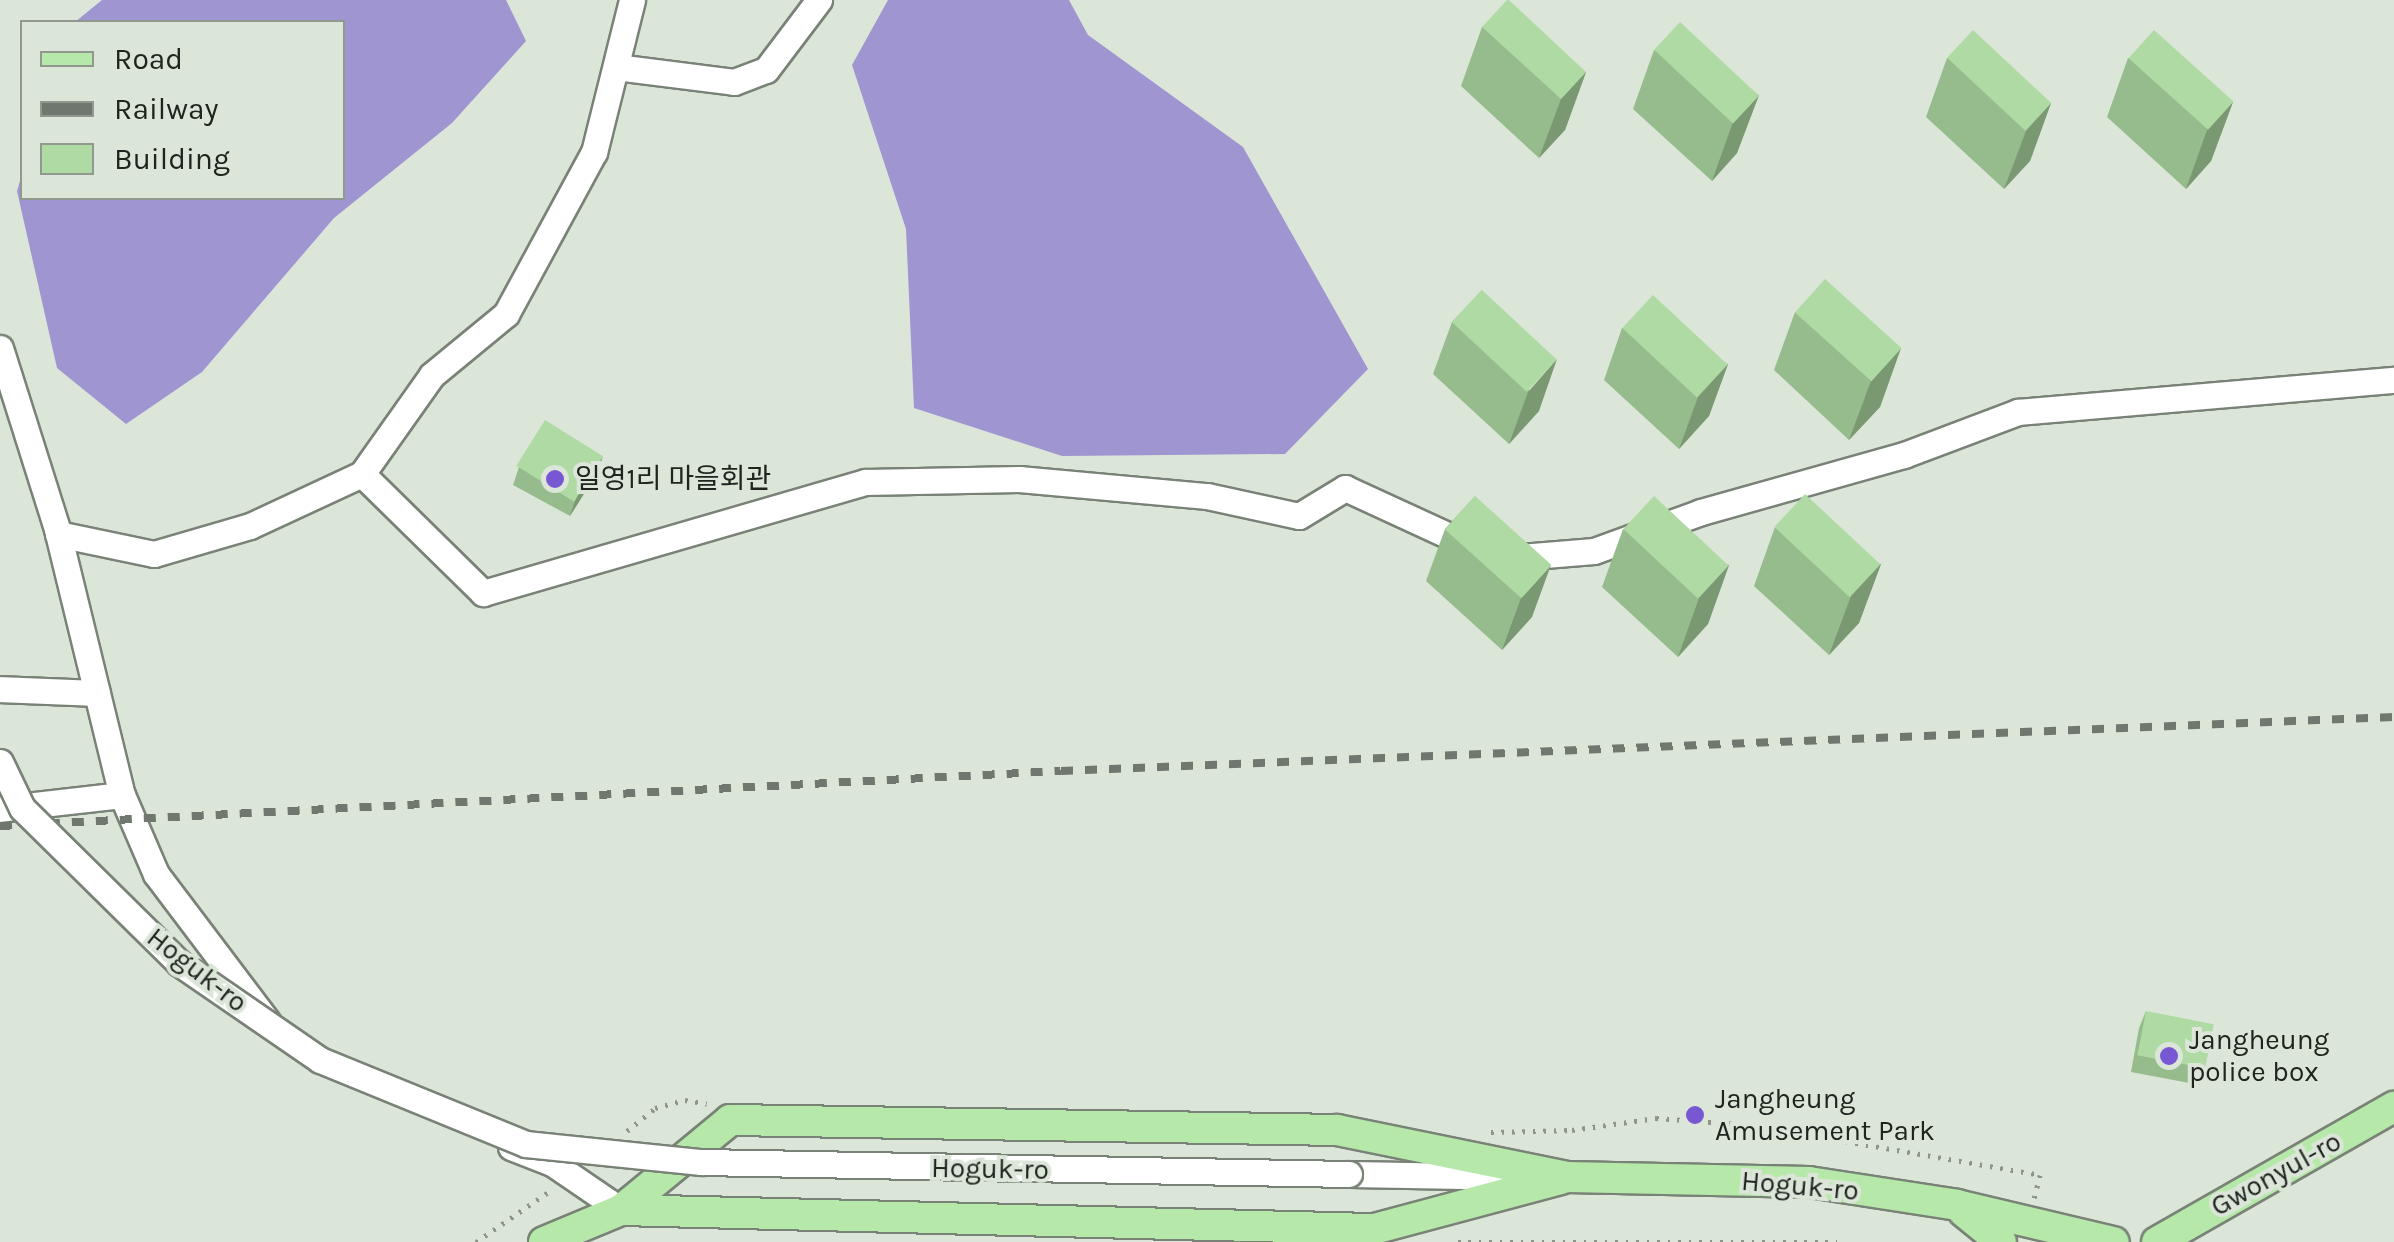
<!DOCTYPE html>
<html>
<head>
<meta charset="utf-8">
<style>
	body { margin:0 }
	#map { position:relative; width:2394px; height:1242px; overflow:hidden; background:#dbe6d9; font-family:Karla,"Noto Sans KR",sans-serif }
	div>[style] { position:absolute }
	.forest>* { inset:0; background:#9e95d1 }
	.path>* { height:5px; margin-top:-2.5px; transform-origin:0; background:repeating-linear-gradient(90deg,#8d958b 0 2.5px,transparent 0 10.5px) }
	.roads { filter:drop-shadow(2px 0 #798276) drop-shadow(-2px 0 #798276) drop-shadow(0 2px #798276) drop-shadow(0 -2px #798276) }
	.minor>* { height:25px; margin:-12.5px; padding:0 12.5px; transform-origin:12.5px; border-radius:12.5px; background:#fff }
	.major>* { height:30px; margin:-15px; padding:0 15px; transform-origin:15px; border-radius:15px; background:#b6e8aa }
	.rail>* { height:8px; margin-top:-4px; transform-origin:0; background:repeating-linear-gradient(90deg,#70776f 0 12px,transparent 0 24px) }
	.bridges { filter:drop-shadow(2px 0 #798276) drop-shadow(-2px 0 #798276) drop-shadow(0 2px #798276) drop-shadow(0 -2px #798276) }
	.minor-bridge>* { height:25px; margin:-12.5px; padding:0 12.5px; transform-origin:12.5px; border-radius:12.5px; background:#fff }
	.wall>* { inset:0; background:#96bb8d }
	.shaded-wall>* { inset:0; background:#7a9973 }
	.building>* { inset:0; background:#afdaa4; transform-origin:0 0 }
	.dots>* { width:28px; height:28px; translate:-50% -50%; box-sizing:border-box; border:5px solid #dbe6d9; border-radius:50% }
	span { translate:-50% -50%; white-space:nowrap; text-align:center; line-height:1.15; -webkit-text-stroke:8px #dbe6d9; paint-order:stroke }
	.poi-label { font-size:28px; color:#20241f }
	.left { translate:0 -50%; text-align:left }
	.street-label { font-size:28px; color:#20241f }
	.legend { position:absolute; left:20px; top:20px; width:325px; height:180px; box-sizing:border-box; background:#dbe6d9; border:2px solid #90988f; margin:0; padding:12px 18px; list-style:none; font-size:30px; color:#20241f }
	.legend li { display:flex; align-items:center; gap:20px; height:50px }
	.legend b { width:50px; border:2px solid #90988f }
</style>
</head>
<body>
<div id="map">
	<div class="forest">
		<i style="clip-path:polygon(102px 0,506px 0,526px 41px,452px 123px,334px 218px,202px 372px,126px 424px,57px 368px,17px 191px,22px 174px,22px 198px,342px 198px,342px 22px,75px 22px)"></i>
		<i style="clip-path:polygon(888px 0,1069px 0,1088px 35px,1243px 147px,1368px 369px,1285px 454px,1062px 456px,914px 408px,906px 229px,852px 65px)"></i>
	</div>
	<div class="path">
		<i style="left:627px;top:1131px;width:36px;rotate:-39deg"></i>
		<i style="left:655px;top:1108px;width:31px;rotate:-15deg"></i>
		<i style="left:685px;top:1100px;width:22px;rotate:10deg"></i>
		<i style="left:1491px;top:1132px;width:81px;rotate:-1.4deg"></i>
		<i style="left:1572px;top:1130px;width:85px;rotate:-8.1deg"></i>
		<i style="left:1656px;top:1118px;width:96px;rotate:4.2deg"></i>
		<i style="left:1752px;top:1125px;width:292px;rotate:9.8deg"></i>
		<i style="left:2040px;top:1175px;width:25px;rotate:104deg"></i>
		<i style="left:476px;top:1242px;width:91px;rotate:-34.7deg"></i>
		<i style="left:1458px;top:1242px;width:379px"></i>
	</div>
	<div class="roads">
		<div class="minor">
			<i style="left:632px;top:0;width:157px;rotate:104deg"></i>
			<i style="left:594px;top:152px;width:184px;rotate:118.5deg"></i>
			<i style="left:506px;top:314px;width:96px;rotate:140.5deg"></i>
			<i style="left:432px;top:375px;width:121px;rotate:125.3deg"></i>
			<i style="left:362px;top:474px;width:170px;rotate:44.5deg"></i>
			<i style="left:483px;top:593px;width:398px;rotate:-16.2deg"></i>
			<i style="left:865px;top:482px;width:154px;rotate:-1.1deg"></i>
			<i style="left:1019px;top:479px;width:189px;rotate:5.2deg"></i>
			<i style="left:1207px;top:496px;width:94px;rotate:12.3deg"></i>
			<i style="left:1299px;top:516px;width:54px;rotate:-31.3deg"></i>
			<i style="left:1345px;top:488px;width:139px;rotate:24.7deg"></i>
			<i style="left:616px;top:67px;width:119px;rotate:7.2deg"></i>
			<i style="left:734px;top:82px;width:34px;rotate:-21deg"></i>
			<i style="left:766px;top:70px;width:88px;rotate:-52.9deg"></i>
			<i style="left:0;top:348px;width:190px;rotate:72.5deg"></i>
			<i style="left:57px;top:529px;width:274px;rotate:76.3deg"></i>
			<i style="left:122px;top:795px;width:123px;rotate:173.5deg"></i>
			<i style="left:58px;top:534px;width:98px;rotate:11.8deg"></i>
			<i style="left:154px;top:554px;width:100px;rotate:-16.3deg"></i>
			<i style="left:250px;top:526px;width:123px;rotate:-24.9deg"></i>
			<i style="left:1508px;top:558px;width:86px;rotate:-4.7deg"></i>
			<i style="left:1594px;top:551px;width:114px;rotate:-20deg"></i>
			<i style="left:1701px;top:512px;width:211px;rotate:-15.7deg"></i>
			<i style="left:1904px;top:455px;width:122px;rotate:-20.7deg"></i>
			<i style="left:2018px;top:412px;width:377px;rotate:-4.9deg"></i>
			<i style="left:0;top:689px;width:97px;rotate:2.4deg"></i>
			<i style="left:122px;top:795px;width:86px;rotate:66.7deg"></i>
			<i style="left:156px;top:874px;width:184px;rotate:52.9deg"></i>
			<i style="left:511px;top:1147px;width:44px;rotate:21.3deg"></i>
			<i style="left:552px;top:1163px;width:83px;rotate:34.3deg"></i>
			<i style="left:1349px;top:1174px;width:173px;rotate:1deg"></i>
		</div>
		<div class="major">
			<i style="left:621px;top:1210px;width:753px;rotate:1.45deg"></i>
			<i style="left:1374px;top:1229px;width:194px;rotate:-15deg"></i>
			<i style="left:1963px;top:1211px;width:49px;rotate:39.2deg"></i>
			<i style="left:544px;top:1242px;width:83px;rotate:-22.6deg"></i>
			<i style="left:621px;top:1210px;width:141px;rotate:-39.5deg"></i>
			<i style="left:730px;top:1120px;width:607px;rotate:0.94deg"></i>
			<i style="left:1337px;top:1130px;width:235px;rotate:11.5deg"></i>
			<i style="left:1567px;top:1177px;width:242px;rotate:1.2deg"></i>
			<i style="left:1809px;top:1182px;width:150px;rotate:8.8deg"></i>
			<i style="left:1957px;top:1205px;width:161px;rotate:13.3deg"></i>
			<i style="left:2157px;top:1242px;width:273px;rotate:-29.7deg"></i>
		</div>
	</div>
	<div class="rail">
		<i style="left:0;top:826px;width:1062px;rotate:-2.97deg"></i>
		<i style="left:1061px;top:771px;width:1334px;rotate:-2.32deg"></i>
	</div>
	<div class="bridges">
		<div class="minor-bridge">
			<i style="left:0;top:762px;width:51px;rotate:64.4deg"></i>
			<i style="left:22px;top:808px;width:221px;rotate:44.6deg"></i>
			<i style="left:179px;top:963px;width:171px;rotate:34.5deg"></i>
			<i style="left:320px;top:1060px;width:222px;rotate:22.2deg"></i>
			<i style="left:526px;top:1144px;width:176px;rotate:5.9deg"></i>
			<i style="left:701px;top:1162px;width:648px;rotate:1.06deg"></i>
		</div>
	</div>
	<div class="wall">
		<i style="clip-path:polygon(1482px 27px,1586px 72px,1565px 130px,1539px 158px,1461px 86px)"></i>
		<i style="clip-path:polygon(1654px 50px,1759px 95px,1737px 153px,1712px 181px,1633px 109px)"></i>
		<i style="clip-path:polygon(1947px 58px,2051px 103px,2030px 161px,2004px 189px,1926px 117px)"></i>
		<i style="clip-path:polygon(2128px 58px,2233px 102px,2211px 161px,2186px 189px,2107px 117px)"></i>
		<i style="clip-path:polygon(1482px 290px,1539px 411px,1509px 444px,1433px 374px,1452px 322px)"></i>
		<i style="clip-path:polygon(1795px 312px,1901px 348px,1880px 407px,1849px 440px,1774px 370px)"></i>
		<i style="clip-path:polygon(1622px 328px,1728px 364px,1709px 416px,1679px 449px,1604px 380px)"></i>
		<i style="clip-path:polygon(519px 467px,597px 473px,570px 516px,513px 485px)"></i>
		<i style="clip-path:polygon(1475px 496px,1532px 617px,1502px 650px,1426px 581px,1445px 529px)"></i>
		<i style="clip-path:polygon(1775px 527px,1881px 564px,1859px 623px,1829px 655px,1754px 586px)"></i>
		<i style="clip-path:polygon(1623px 529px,1729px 565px,1708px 624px,1678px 657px,1602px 587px)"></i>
		<i style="clip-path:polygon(2146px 1011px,2206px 1068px,2200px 1085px,2131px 1072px,2139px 1028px)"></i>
	</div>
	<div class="shaded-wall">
		<i style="clip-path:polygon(1586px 72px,1565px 130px,1539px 158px,1561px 99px)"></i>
		<i style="clip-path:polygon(1759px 95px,1737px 153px,1712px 181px,1733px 122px)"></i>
		<i style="clip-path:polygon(2233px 102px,2211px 161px,2186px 189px,2207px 130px)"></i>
		<i style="clip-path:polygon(2051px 103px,2030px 161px,2004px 189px,2026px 131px)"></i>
		<i style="clip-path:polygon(1901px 348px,1880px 407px,1849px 440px,1871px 381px)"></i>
		<i style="clip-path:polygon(1557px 359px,1539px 411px,1509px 444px,1528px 392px)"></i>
		<i style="clip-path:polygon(1728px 364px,1709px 416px,1679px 449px,1698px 397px)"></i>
		<i style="clip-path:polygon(603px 456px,597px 473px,570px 516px,576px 498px)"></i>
		<i style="clip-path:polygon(1881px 564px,1859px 623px,1829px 655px,1851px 596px)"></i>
		<i style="clip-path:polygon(1551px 565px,1532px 617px,1502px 650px,1521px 598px)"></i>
		<i style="clip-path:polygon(1729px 565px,1708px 624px,1678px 657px,1699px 598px)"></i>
	</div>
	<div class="building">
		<i style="clip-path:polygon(1507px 0,1509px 0,1586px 72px,1561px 99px,1482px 27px)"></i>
		<i style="left:1680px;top:22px;width:108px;height:38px;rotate:43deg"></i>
		<i style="left:1973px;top:30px;width:107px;height:38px;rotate:43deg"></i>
		<i style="left:2154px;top:30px;width:107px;height:38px;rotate:42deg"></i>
		<i style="left:1825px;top:279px;width:103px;height:45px;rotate:42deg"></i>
		<i style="left:1482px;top:290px;width:102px;height:44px;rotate:43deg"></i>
		<i style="left:1653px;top:295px;width:102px;height:45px;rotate:43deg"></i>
		<i style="left:545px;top:420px;width:68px;height:54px;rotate:32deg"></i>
		<i style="left:1805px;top:494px;width:103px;height:45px;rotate:43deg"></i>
		<i style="left:1475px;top:496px;width:103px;height:45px;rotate:42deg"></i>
		<i style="left:1654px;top:496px;width:102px;height:45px;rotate:43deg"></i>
		<i style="left:2146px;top:1011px;width:69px;height:45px;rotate:11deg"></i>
	</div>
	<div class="dots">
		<i style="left:555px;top:479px;background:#7758d2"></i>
		<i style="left:2169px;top:1056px;background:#7758d2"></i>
		<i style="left:1695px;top:1115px;background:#7758d2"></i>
	</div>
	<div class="poi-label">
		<span class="left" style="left:575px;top:479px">일영1리 마을회관</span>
		<span class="left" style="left:2189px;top:1056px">Jangheung<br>police box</span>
		<span class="left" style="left:1715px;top:1115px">Jangheung<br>Amusement Park</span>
	</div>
	<div class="street-label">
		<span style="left:197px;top:970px;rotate:38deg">Hoguk-ro</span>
		<span style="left:990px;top:1169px;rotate:1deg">Hoguk-ro</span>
		<span style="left:2276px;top:1174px;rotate:-29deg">Gwonyul-ro</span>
		<span style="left:1800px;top:1186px;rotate:5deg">Hoguk-ro</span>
	</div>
	<ul class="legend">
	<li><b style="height:12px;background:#b6e8aa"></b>Road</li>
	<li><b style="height:12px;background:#70776f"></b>Railway</li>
	<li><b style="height:28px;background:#afdaa4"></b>Building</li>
	</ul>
</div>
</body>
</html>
